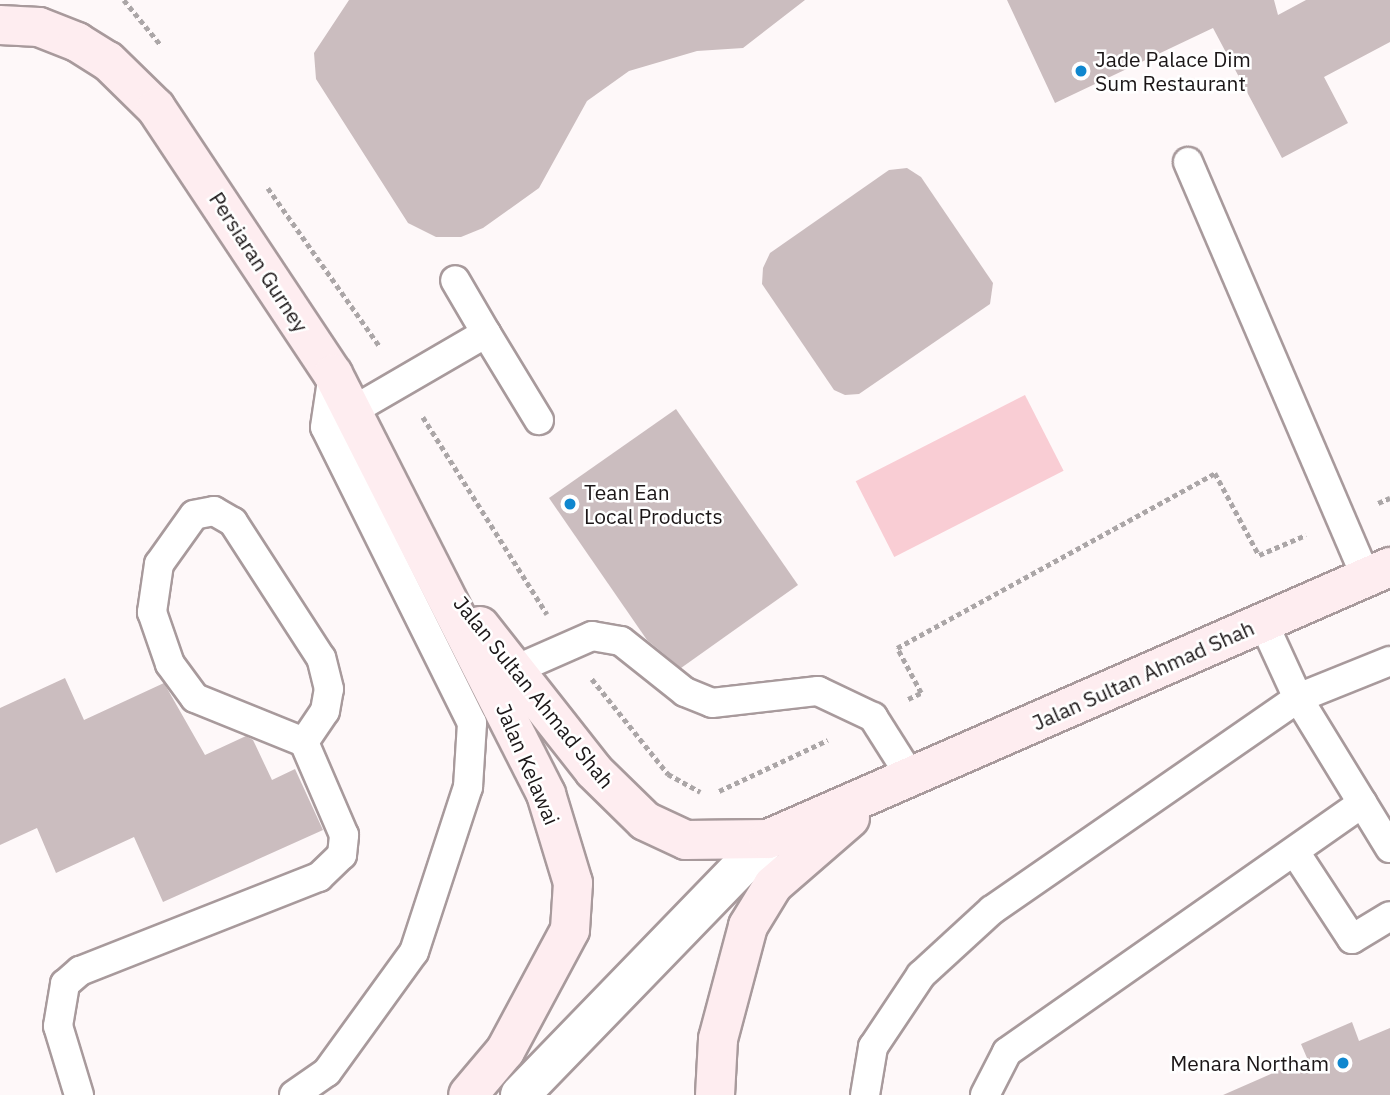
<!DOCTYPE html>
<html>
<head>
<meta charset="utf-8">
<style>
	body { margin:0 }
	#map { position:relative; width:1390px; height:1095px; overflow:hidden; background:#fef8f9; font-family:"IBM Plex Sans",sans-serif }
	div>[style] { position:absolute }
	.green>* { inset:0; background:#f9cdd4; transform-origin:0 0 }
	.building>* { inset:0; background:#cbbdbf }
	.path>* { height:4.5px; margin-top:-2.25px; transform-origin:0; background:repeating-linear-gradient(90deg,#aba6a7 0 5px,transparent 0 8.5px) }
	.roads { filter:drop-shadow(2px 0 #a89a9c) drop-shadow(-2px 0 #a89a9c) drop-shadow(0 2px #a89a9c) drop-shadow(0 -2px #a89a9c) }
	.service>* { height:28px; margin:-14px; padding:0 14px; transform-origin:14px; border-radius:14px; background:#fff }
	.minor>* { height:38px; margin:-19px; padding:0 19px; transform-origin:19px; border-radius:19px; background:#fff }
	.secondary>* { height:38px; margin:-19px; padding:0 19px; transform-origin:19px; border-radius:19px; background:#feedf0 }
	.dots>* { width:19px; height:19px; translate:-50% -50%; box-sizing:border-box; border:4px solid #fff; border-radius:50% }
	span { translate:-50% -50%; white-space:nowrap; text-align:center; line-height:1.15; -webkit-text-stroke:5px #fff; paint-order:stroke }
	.poi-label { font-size:21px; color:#1b1617 }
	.left { translate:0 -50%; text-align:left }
	.right { translate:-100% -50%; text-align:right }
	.street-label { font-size:21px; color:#1b1617 }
</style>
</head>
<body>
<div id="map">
	<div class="green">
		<i style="left:1025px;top:395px;width:85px;height:190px;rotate:63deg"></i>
	</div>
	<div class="building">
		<i style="clip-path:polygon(349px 0,805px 0,743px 48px,697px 51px,629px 71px,587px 101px,539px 188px,483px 228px,461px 237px,436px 237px,408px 223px,316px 79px,314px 53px)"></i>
		<i style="clip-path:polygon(1007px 0,1274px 0,1278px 15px,1306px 0,1390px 0,1390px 42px,1324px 77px,1348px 123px,1282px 158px,1213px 28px,1055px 103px)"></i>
		<i style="clip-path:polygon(907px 168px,921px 177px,993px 283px,990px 304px,859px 394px,845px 395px,834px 390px,762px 284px,763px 268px,770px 253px,889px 170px)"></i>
		<i style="clip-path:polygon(676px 409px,798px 585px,681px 668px,647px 640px,549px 498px)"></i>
		<i style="clip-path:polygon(65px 678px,84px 720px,164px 683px,205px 755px,246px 736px,253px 740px,272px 780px,295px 769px,323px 830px,163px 902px,134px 837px,56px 873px,37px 828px,0 845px,0 708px)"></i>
		<i style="clip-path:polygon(1352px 1022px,1359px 1041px,1390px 1028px,1390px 1095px,1223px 1095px,1307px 1058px,1301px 1044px)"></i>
	</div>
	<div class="path">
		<i style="left:124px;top:0;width:57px;rotate:50.7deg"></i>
		<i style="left:268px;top:188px;width:194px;rotate:54.8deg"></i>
		<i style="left:423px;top:417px;width:233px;rotate:57.8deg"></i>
		<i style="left:1378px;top:503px;width:13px;rotate:-23deg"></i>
		<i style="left:592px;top:679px;width:122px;rotate:51.3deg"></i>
		<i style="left:668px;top:774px;width:37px;rotate:29deg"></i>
		<i style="left:908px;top:699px;width:14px;rotate:-25deg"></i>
		<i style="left:921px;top:693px;width:51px;rotate:-118.1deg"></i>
		<i style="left:897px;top:648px;width:363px;rotate:-28.8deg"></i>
		<i style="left:1215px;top:473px;width:93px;rotate:61.8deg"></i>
		<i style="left:1259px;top:555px;width:51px;rotate:-23.1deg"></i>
		<i style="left:719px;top:791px;width:120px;rotate:-25.1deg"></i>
	</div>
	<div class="roads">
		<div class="service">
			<i style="left:1188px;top:162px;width:452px;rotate:66.8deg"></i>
			<i style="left:486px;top:333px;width:102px;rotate:58.7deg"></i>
			<i style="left:352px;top:411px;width:155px;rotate:-30.2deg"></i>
			<i style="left:486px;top:333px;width:61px;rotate:-120.3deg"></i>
			<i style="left:1263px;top:622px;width:84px;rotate:65.3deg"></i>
			<i style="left:1298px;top:698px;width:176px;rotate:58.5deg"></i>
			<i style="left:517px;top:669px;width:82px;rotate:-23.7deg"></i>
			<i style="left:592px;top:636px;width:29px;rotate:10deg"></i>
			<i style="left:621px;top:641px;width:82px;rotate:38.6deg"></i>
			<i style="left:685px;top:692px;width:29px;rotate:22deg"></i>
			<i style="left:712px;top:703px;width:107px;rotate:-6.5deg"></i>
			<i style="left:818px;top:691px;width:61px;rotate:25.3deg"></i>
			<i style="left:873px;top:717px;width:71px;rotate:57.7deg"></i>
			<i style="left:1295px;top:852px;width:104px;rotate:56.8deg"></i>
			<i style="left:1352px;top:939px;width:44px;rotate:-31.2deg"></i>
			<i style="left:79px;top:1095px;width:72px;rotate:-106.9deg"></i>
			<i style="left:58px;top:1026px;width:43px;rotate:-80.5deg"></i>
			<i style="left:65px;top:984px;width:20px;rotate:-41deg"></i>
			<i style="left:80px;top:971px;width:257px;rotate:-21.5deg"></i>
			<i style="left:319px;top:877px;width:32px;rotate:-44deg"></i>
			<i style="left:342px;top:855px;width:20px;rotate:-84deg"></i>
			<i style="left:344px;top:835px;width:101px;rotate:-113.3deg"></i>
			<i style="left:304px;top:742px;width:37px;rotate:-56deg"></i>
			<i style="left:325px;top:711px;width:22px;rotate:-80deg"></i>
			<i style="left:329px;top:689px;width:32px;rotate:-104deg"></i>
			<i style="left:321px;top:658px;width:162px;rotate:-122.9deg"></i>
			<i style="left:233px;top:522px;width:22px;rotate:-150deg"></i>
			<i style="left:214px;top:511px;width:20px;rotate:169deg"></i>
			<i style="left:194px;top:515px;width:60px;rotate:125.5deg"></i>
			<i style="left:159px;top:564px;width:49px;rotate:98.3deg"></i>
			<i style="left:152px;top:612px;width:55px;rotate:70.9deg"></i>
			<i style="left:170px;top:664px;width:42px;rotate:53.7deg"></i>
			<i style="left:195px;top:698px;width:118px;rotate:22deg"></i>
			<i style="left:294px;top:1095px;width:40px;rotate:-34.9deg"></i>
			<i style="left:327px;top:1072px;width:148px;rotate:-54.1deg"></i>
			<i style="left:414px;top:952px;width:174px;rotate:-71.9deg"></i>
			<i style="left:468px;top:787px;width:64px;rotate:-86.4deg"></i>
			<i style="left:472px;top:723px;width:330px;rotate:-116.4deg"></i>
			<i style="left:325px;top:427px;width:54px;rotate:-81.4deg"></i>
			<i style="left:865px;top:1095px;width:49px;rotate:-80.5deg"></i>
			<i style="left:873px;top:1047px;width:87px;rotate:-56.3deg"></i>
			<i style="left:921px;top:975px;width:96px;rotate:-42.5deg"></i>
			<i style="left:992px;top:910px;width:372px;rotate:-34.7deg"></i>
			<i style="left:1298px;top:698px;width:99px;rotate:-21.9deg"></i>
			<i style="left:985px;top:1095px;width:48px;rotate:-62.9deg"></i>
			<i style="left:1007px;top:1052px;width:434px;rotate:-35deg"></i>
		</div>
		<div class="minor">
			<i style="left:520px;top:1095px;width:356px;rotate:-45.9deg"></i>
		</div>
		<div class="secondary">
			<i style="left:0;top:25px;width:39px;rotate:3deg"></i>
			<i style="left:39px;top:27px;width:41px;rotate:21.5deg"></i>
			<i style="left:77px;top:42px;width:36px;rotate:32deg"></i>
			<i style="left:108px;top:61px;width:67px;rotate:44.4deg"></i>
			<i style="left:156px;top:108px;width:320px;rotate:56.4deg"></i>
			<i style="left:333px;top:374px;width:471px;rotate:63.1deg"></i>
			<i style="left:546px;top:794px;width:93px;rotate:73.1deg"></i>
			<i style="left:573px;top:883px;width:47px;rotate:93.7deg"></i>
			<i style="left:570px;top:930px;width:137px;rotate:118.2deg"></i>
			<i style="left:505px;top:1051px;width:57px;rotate:130.1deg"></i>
			<i style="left:480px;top:626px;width:184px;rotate:51.8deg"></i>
			<i style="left:594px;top:771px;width:71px;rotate:44.4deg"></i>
			<i style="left:645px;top:821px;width:45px;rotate:24.9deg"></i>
			<i style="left:686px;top:840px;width:82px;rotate:-0.7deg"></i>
			<i style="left:768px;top:839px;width:679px;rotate:-23.62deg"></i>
			<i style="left:715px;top:1095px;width:56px;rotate:-86.9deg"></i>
			<i style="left:718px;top:1039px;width:117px;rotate:-75.1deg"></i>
			<i style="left:748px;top:926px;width:48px;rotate:-58.6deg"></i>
			<i style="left:773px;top:885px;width:102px;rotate:-41deg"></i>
		</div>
	</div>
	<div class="dots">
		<i style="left:1081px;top:71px;background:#0f87cf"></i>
		<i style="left:570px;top:504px;background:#0f87cf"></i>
		<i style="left:1343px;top:1063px;background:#0f87cf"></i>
	</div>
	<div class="poi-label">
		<span class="left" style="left:1095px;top:71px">Jade Palace Dim<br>Sum Restaurant</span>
		<span class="left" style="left:584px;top:504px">Tean Ean<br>Local Products</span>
		<span class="right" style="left:1329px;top:1063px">Menara Northam</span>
	</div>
	<div class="street-label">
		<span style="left:259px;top:262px;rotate:57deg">Persiaran Gurney</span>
		<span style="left:1143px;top:675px;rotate:-24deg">Jalan Sultan Ahmad Shah</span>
		<span style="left:534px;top:692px;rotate:51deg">Jalan Sultan Ahmad Shah</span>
		<span style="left:528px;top:764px;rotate:67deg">Jalan Kelawai</span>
	</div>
</div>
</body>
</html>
